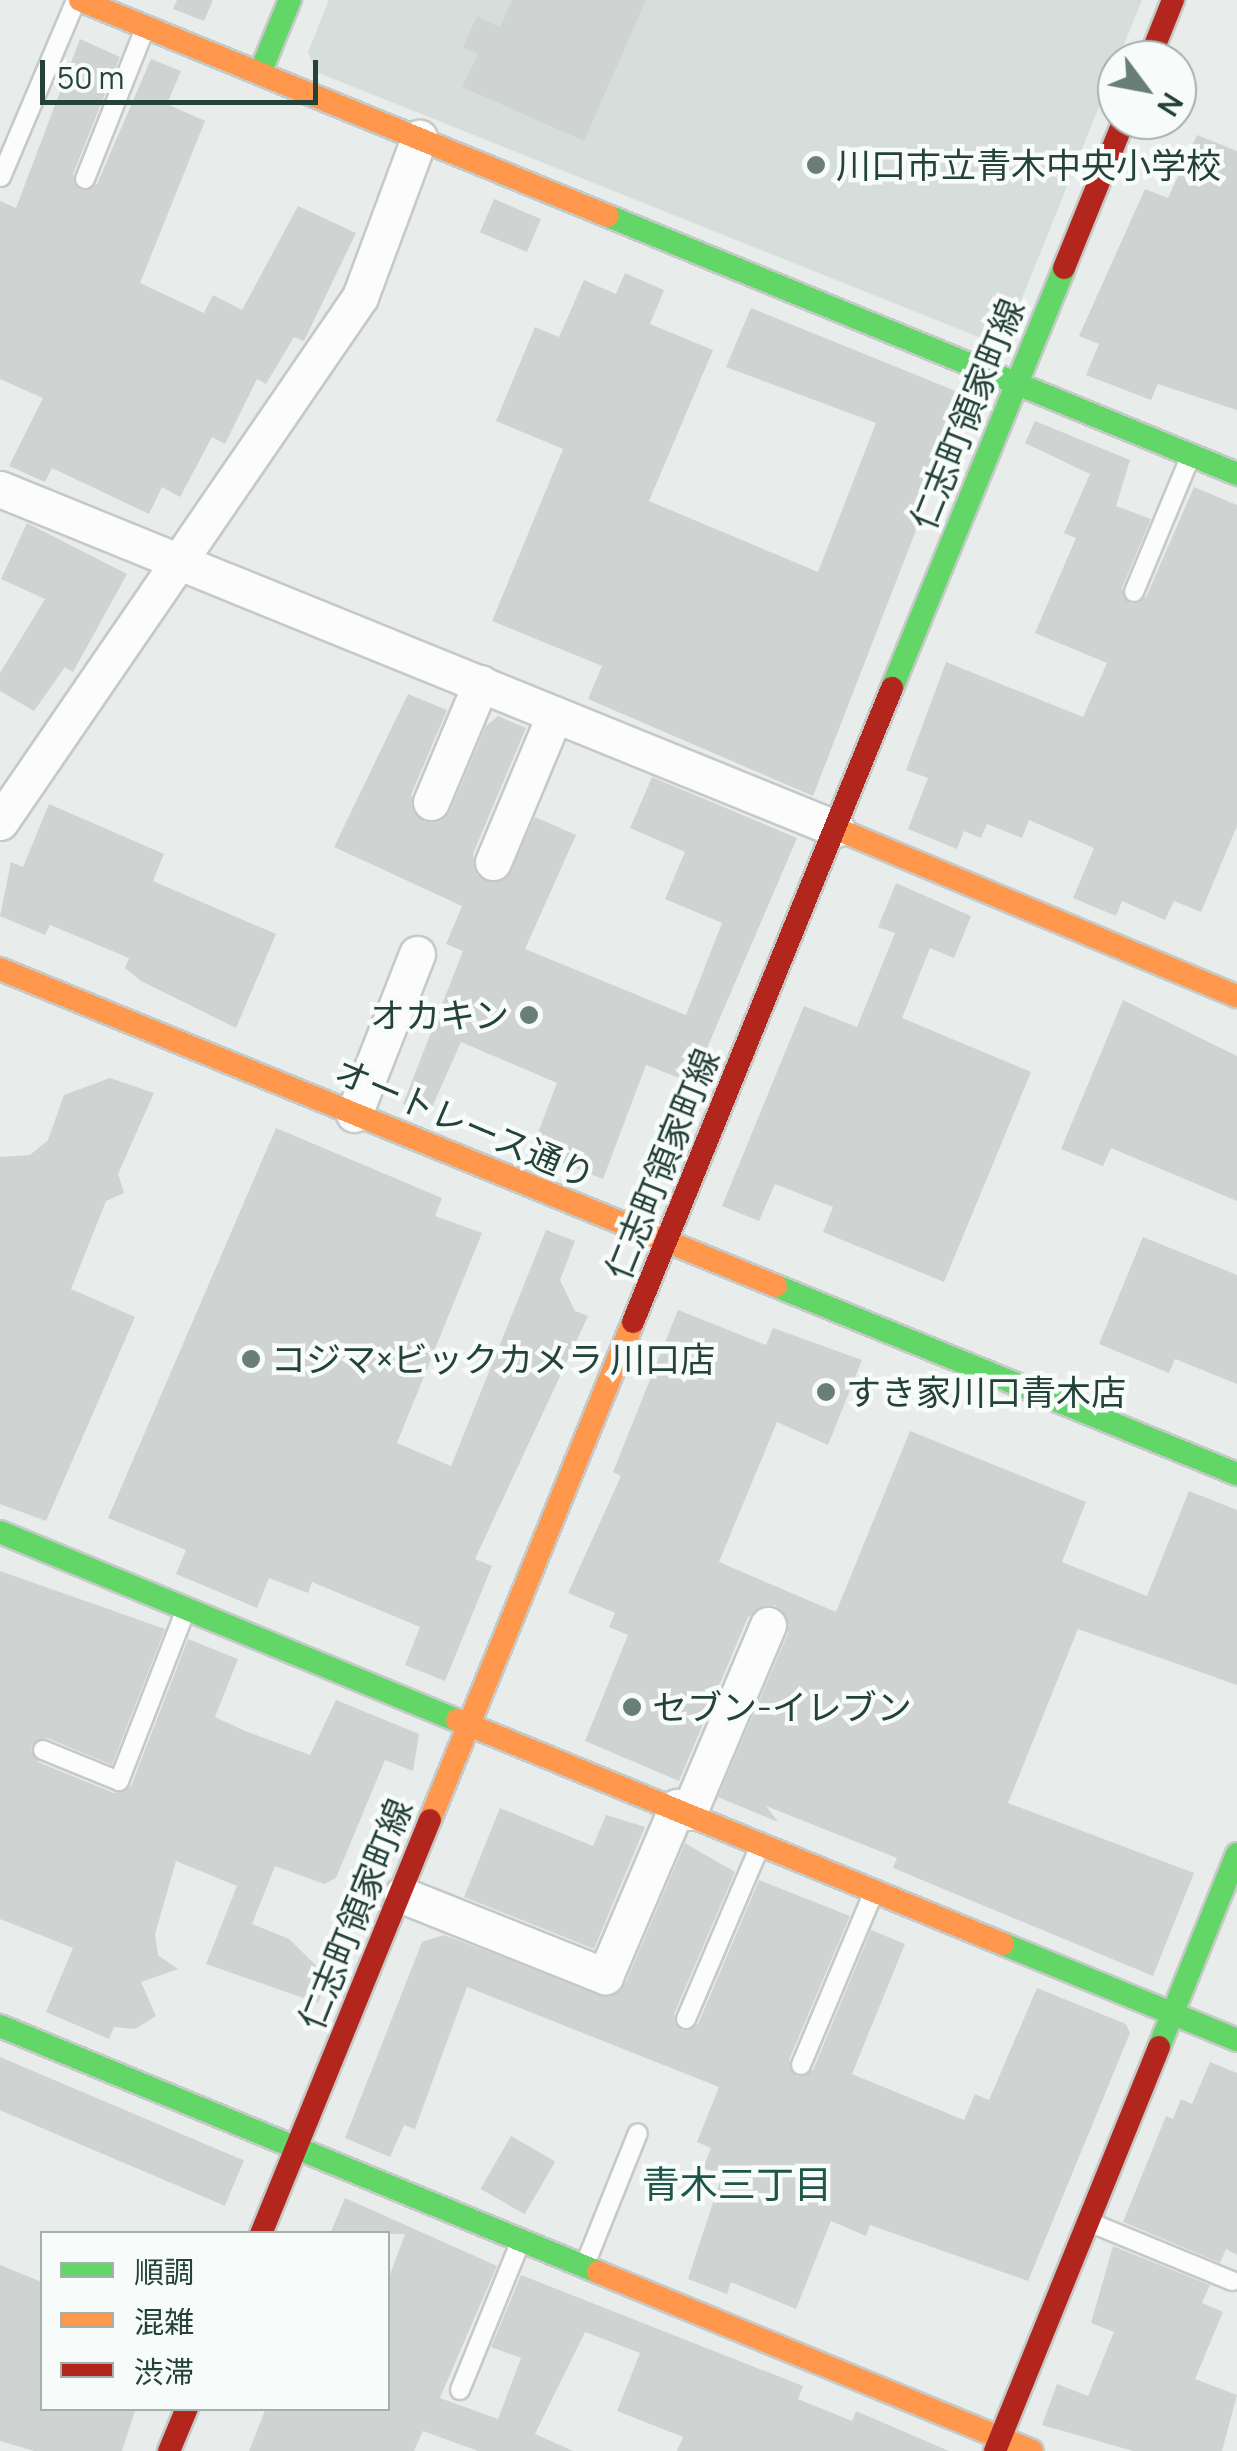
<!DOCTYPE html>
<html>
<head>
<meta charset="utf-8">
<style>
	body { margin:0 }
	#map { position:relative; width:1237px; height:2451px; overflow:hidden; background:#e8edeb; font-family:Manrope,"Noto Sans JP",sans-serif }
	div>[style] { position:absolute }
	.built>* { inset:0; background:#d6dedb }
	.building>* { inset:0; background:#cfd4d2; transform-origin:0 0 }
	.roads { filter:drop-shadow(2px 0 #c5cac8) drop-shadow(-2px 0 #c5cac8) drop-shadow(0 2px #c5cac8) drop-shadow(0 -2px #c5cac8) }
	.lane>* { height:18px; margin:-9px; padding:0 9px; transform-origin:9px; border-radius:9px; background:#fcfcfc }
	.street>* { height:35px; margin:-17.5px; padding:0 17.5px; transform-origin:17.5px; border-radius:17.5px; background:#fcfcfc }
	.fast>* { height:22px; margin:-11px; padding:0 11px; transform-origin:11px; border-radius:11px; background:#63d668 }
	.slow>* { height:22px; margin:-11px; padding:0 11px; transform-origin:11px; border-radius:11px; background:#ff974d }
	.jam>* { height:22px; margin:-11px; padding:0 11px; transform-origin:11px; border-radius:11px; background:#b3261e }
	.dots>* { width:28px; height:28px; translate:-50% -50%; box-sizing:border-box; border:5px solid #f7fbf9; border-radius:50% }
	span { translate:-50% -50%; white-space:nowrap; text-align:center; line-height:1.15; -webkit-text-stroke:9px #f7fbf9; paint-order:stroke }
	.poi-label { font-size:35px; color:#24423a }
	.left { translate:0 -50%; text-align:left }
	.right { translate:-100% -50%; text-align:right }
	.street-label { font-size:35px; color:#24423a }
	.neighbourhood-label { font-size:38px; color:#1f5548 }
	.legend { position:absolute; left:40px; top:2231px; width:350px; height:180px; box-sizing:border-box; background:#f7fbf9; border:2px solid #a3b1ad; margin:0; padding:12px 18px; list-style:none; font-size:30px; color:#24423a }
	.legend li { display:flex; align-items:center; gap:20px; height:50px }
	.legend b { width:50px; border:2px solid #a3b1ad }
	.north { position:absolute; left:1097px; top:40px; width:100px; height:100px; box-sizing:border-box; background:#f7fbf9; border:2px solid #a3b1ad; border-radius:50%; rotate:122deg; font-size:28px; font-weight:700; line-height:40px; text-align:center; color:#24423a }
	.north::after { content:''; display:block; margin:auto; width:35px; height:45px; background:#697e78; clip-path:polygon(50% 0,100% 100%,50% 72%,0 100%) }
	.scale { position:absolute; left:40px; top:60px; width:278px; height:45px; box-sizing:border-box; border:5px solid #24423a; border-top:0; padding-left:12px; font-size:30px; line-height:35px; white-space:nowrap; color:#24423a; -webkit-text-stroke:8px #f7fbf9; paint-order:stroke }
</style>
</head>
<body>
<div id="map">
	<div class="built">
		<i style="clip-path:polygon(329px 0,1142px 0,1008px 333px,991px 342px,316px 72px,308px 52px)"></i>
	</div>
	<div class="building">
		<i style="clip-path:polygon(177px 0,213px 0,204px 21px,173px 9px)"></i>
		<i style="clip-path:polygon(512px 0,646px 0,584px 141px,462px 87px,478px 54px,463px 47px,477px 16px,500px 27px)"></i>
		<i style="clip-path:polygon(80px 39px,120px 57px,73px 174px,80px 190px,97px 184px,151px 59px,181px 71px,167px 104px,205px 121px,140px 283px,204px 313px,213px 295px,242px 310px,298px 206px,356px 233px,304px 341px,294px 337px,266px 384px,257px 379px,225px 444px,212px 437px,180px 497px,162px 487px,149px 514px,52px 468px,45px 482px,9px 466px,43px 398px,0 379px,0 201px,16px 208px)"></i>
		<i style="clip-path:polygon(1197px 135px,1237px 151px,1237px 410px,1158px 384px,1151px 400px,1086px 375px,1099px 344px,1079px 336px,1145px 189px,1168px 198px)"></i>
		<i style="left:494px;top:199px;width:51px;height:36px;rotate:23deg"></i>
		<i style="clip-path:polygon(625px 273px,664px 290px,650px 324px,713px 350px,649px 501px,818px 572px,876px 423px,726px 367px,751px 308px,968px 396px,813px 796px,588px 699px,602px 666px,492px 621px,563px 449px,496px 421px,535px 327px,559px 337px,584px 280px,616px 294px)"></i>
		<i style="clip-path:polygon(1035px 421px,1130px 460px,1116px 506px,1151px 519px,1122px 588px,1130px 604px,1146px 597px,1194px 487px,1237px 505px,1237px 826px,1201px 912px,1174px 901px,1165px 920px,1122px 901px,1116px 916px,1073px 898px,1094px 848px,1029px 820px,1022px 838px,987px 824px,981px 838px,964px 831px,957px 849px,908px 829px,928px 778px,906px 770px,946px 662px,1083px 717px,1107px 663px,1035px 633px,1076px 538px,1064px 533px,1090px 474px,1025px 443px)"></i>
		<i style="clip-path:polygon(27px 523px,127px 574px,73px 672px,65px 667px,34px 711px,0 691px,0 673px,45px 599px,1px 579px)"></i>
		<i style="clip-path:polygon(408px 694px,447px 710px,411px 795px,424px 822px,450px 811px,486px 726px,498px 716px,526px 728px,473px 854px,477px 876px,507px 878px,535px 817px,576px 835px,525px 949px,686px 1015px,722px 923px,665px 899px,685px 852px,630px 828px,652px 777px,797px 838px,692px 1083px,646px 1065px,603px 1179px,531px 1151px,557px 1083px,461px 1042px,429px 1114px,403px 1104px,463px 951px,446px 944px,462px 906px,334px 847px)"></i>
		<i style="clip-path:polygon(49px 804px,164px 854px,153px 881px,276px 934px,236px 1028px,141px 981px,125px 968px,129px 958px,50px 925px,45px 935px,0 916px,11px 862px,23px 867px)"></i>
		<i style="clip-path:polygon(896px 883px,971px 916px,954px 958px,930px 948px,902px 1018px,1031px 1072px,944px 1282px,823px 1232px,833px 1207px,775px 1184px,759px 1221px,722px 1206px,804px 1006px,857px 1027px,895px 933px,878px 927px)"></i>
		<i style="clip-path:polygon(1123px 1000px,1237px 1056px,1237px 1201px,1111px 1148px,1103px 1166px,1061px 1149px)"></i>
		<i style="clip-path:polygon(110px 1078px,154px 1093px,118px 1174px,124px 1193px,106px 1201px,71px 1289px,135px 1317px,46px 1521px,0 1504px,0 1157px,30px 1155px,48px 1140px,64px 1095px)"></i>
		<i style="clip-path:polygon(276px 1128px,442px 1198px,435px 1216px,482px 1233px,397px 1443px,451px 1466px,546px 1230px,575px 1241px,560px 1280px,575px 1311px,588px 1316px,475px 1559px,492px 1566px,445px 1681px,405px 1665px,420px 1627px,312px 1582px,308px 1593px,269px 1578px,257px 1608px,176px 1574px,186px 1550px,108px 1518px)"></i>
		<i style="clip-path:polygon(1143px 1237px,1237px 1275px,1237px 1384px,1175px 1359px,1169px 1373px,1099px 1344px)"></i>
		<i style="clip-path:polygon(678px 1310px,766px 1345px,773px 1328px,862px 1360px,828px 1445px,777px 1422px,719px 1562px,836px 1612px,910px 1431px,1086px 1502px,1062px 1562px,1147px 1596px,1189px 1491px,1237px 1510px,1237px 1685px,1078px 1629px,1008px 1803px,1194px 1873px,1153px 1976px,893px 1868px,897px 1858px,766px 1806px,778px 1822px,718px 1797px,788px 1633px,775px 1605px,748px 1617px,679px 1781px,585px 1741px,628px 1635px,609px 1627px,615px 1613px,568px 1593px,621px 1476px,613px 1472px)"></i>
		<i style="clip-path:polygon(0 1571px,165px 1629px,112px 1765px,47px 1738px,31px 1746px,38px 1762px,114px 1793px,131px 1786px,188px 1639px,238px 1659px,215px 1717px,245px 1731px,310px 1755px,336px 1700px,419px 1734px,413px 1771px,385px 1760px,336px 1878px,324px 1884px,275px 1866px,252px 1924px,289px 1939px,328px 1977px,318px 2003px,206px 1964px,237px 1886px,176px 1861px,155px 1934px,158px 1955px,178px 1969px,141px 1982px,156px 2016px,135px 2029px,114px 2027px,109px 2039px,46px 2012px,73px 1948px,0 1919px)"></i>
		<i style="clip-path:polygon(500px 1808px,593px 1846px,606px 1815px,645px 1827px,594px 1949px,464px 1897px)"></i>
		<i style="clip-path:polygon(685px 1843px,735px 1872px,674px 2014px,682px 2031px,698px 2024px,759px 1880px,850px 1916px,789px 2060px,797px 2077px,813px 2070px,871px 1930px,905px 1944px,852px 2074px,964px 2120px,975px 2094px,989px 2100px,1037px 1988px,1126px 2024px,1130px 2033px,1028px 2281px,870px 2225px,866px 2236px,831px 2221px,796px 2309px,731px 2282px,727px 2294px,688px 2279px,722px 2175px,703px 2168px,711px 2148px,697px 2142px,719px 2087px,467px 1987px,415px 2129px,404px 2125px,390px 2157px,345px 2138px,422px 1942px,444px 1935px,609px 1997px,625px 1984px)"></i>
		<i style="left:0;top:2057px;width:265px;height:49px;rotate:23deg"></i>
		<i style="clip-path:polygon(1210px 2062px,1237px 2073px,1237px 2255px,1226px 2249px,1220px 2263px,1123px 2222px,1166px 2116px,1173px 2119px,1181px 2099px,1192px 2104px)"></i>
		<i style="left:511px;top:2136px;width:51px;height:61px;rotate:30deg"></i>
		<i style="clip-path:polygon(345px 2198px,497px 2266px,440px 2398px,498px 2419px,521px 2358px,491px 2347px,521px 2275px,803px 2386px,798px 2399px,852px 2421px,856px 2411px,949px 2451px,677px 2451px,683px 2437px,617px 2411px,640px 2353px,585px 2332px,535px 2434px,573px 2451px,478px 2451px,423px 2431px,414px 2451px,249px 2451px,266px 2408px,388px 2408px,388px 2280px,405px 2234px,330px 2234px)"></i>
		<i style="clip-path:polygon(1113px 2246px,1210px 2285px,1202px 2303px,1223px 2312px,1195px 2379px,1237px 2395px,1222px 2451px,1133px 2451px,1042px 2425px,1057px 2384px,1088px 2396px,1114px 2332px,1091px 2323px)"></i>
		<i style="clip-path:polygon(0 2265px,42px 2282px,42px 2408px,136px 2408px,122px 2451px,34px 2451px,0 2441px)"></i>
	</div>
	<div class="roads">
		<div class="lane">
			<i style="left:1px;top:177px;width:192px;rotate:-67deg"></i>
			<i style="left:85px;top:179px;width:162px;rotate:-68.3deg"></i>
			<i style="left:1134px;top:592px;width:148px;rotate:-67.4deg"></i>
			<i style="left:43px;top:1750px;width:82px;rotate:22.2deg"></i>
			<i style="left:119px;top:1781px;width:181px;rotate:-68.7deg"></i>
			<i style="left:686px;top:2019px;width:186px;rotate:-66.9deg"></i>
			<i style="left:801px;top:2065px;width:189px;rotate:-67.2deg"></i>
			<i style="left:1089px;top:2222px;width:155px;rotate:22.4deg"></i>
			<i style="left:584px;top:2267px;width:144px;rotate:-68.1deg"></i>
			<i style="left:460px;top:2390px;width:159px;rotate:-67.8deg"></i>
		</div>
		<div class="street">
			<i style="left:0;top:489px;width:903px;rotate:22.11deg"></i>
			<i style="left:431px;top:802px;width:129px;rotate:-67.2deg"></i>
			<i style="left:0;top:822px;width:637px;rotate:-55.56deg"></i>
			<i style="left:360px;top:297px;width:170px;rotate:-69.6deg"></i>
			<i style="left:493px;top:862px;width:160px;rotate:-67.3deg"></i>
			<i style="left:354px;top:1114px;width:172px;rotate:-68.5deg"></i>
			<i style="left:689px;top:1812px;width:203px;rotate:-67.1deg"></i>
			<i style="left:402px;top:1895px;width:219px;rotate:21.8deg"></i>
			<i style="left:605px;top:1976px;width:184px;rotate:-66.9deg"></i>
		</div>
		<div class="fast">
			<i style="left:260px;top:73px;width:79px;rotate:-67.7deg"></i>
			<i style="left:608px;top:216px;width:680px;rotate:22.3deg"></i>
			<i style="left:892px;top:688px;width:454px;rotate:-67.7deg"></i>
			<i style="left:776px;top:1286px;width:498px;rotate:22.2deg"></i>
			<i style="left:0;top:1532px;width:494px;rotate:22.4deg"></i>
			<i style="left:1003px;top:1944px;width:253px;rotate:22.3deg"></i>
			<i style="left:0;top:2026px;width:647px;rotate:22.36deg"></i>
			<i style="left:1159px;top:2047px;width:208px;rotate:-68deg"></i>
		</div>
		<div class="slow">
			<i style="left:80px;top:0;width:570px;rotate:22.25deg"></i>
			<i style="left:837px;top:829px;width:433px;rotate:22.7deg"></i>
			<i style="left:0;top:969px;width:838px;rotate:22.22deg"></i>
			<i style="left:457px;top:1720px;width:590px;rotate:22.31deg"></i>
			<i style="left:430px;top:1820px;width:538px;rotate:-67.82deg"></i>
			<i style="left:598px;top:2272px;width:469px;rotate:22.4deg"></i>
		</div>
		<div class="jam">
			<i style="left:1149px;top:60px;width:65px;rotate:-68.2deg"></i>
			<i style="left:1064px;top:268px;width:160px;rotate:-67.9deg"></i>
			<i style="left:633px;top:1322px;width:685px;rotate:-67.78deg"></i>
			<i style="left:261px;top:2234px;width:447px;rotate:-67.8deg"></i>
			<i style="left:169px;top:2451px;width:47px;rotate:-67.3deg"></i>
			<i style="left:995px;top:2451px;width:436px;rotate:-67.9deg"></i>
		</div>
	</div>
	<div class="dots">
		<i style="left:816px;top:165px;background:#697e78"></i>
		<i style="left:529px;top:1015px;background:#697e78"></i>
		<i style="left:251px;top:1359px;background:#697e78"></i>
		<i style="left:826px;top:1392px;background:#697e78"></i>
		<i style="left:632px;top:1707px;background:#697e78"></i>
	</div>
	<div class="poi-label">
		<span class="left" style="left:836px;top:165px">川口市立青木中央小学校</span>
		<span class="right" style="left:509px;top:1015px">オカキン</span>
		<span class="left" style="left:271px;top:1359px">コジマ×ビックカメラ 川口店</span>
		<span class="left" style="left:846px;top:1392px">すき家川口青木店</span>
		<span class="left" style="left:652px;top:1707px">セブン-イレブン</span>
	</div>
	<div class="street-label">
		<span style="left:967px;top:414px;rotate:-68deg">仁志町領家町線</span>
		<span style="left:465px;top:1123px;rotate:23deg">オートレース通り</span>
		<span style="left:662px;top:1164px;rotate:-68deg">仁志町領家町線</span>
		<span style="left:355px;top:1914px;rotate:-68deg">仁志町領家町線</span>
	</div>
	<div class="neighbourhood-label">
		<span style="left:737px;top:2184px">青木三丁目</span>
	</div>
	<ul class="legend">
	<li><b style="height:12px;background:#63d668"></b>順調</li>
	<li><b style="height:12px;background:#ff974d"></b>混雑</li>
	<li><b style="height:12px;background:#b3261e"></b>渋滞</li>
	</ul>
	<div class="north">N</div>
	<div class="scale">50 m</div>
</div>
</body>
</html>
